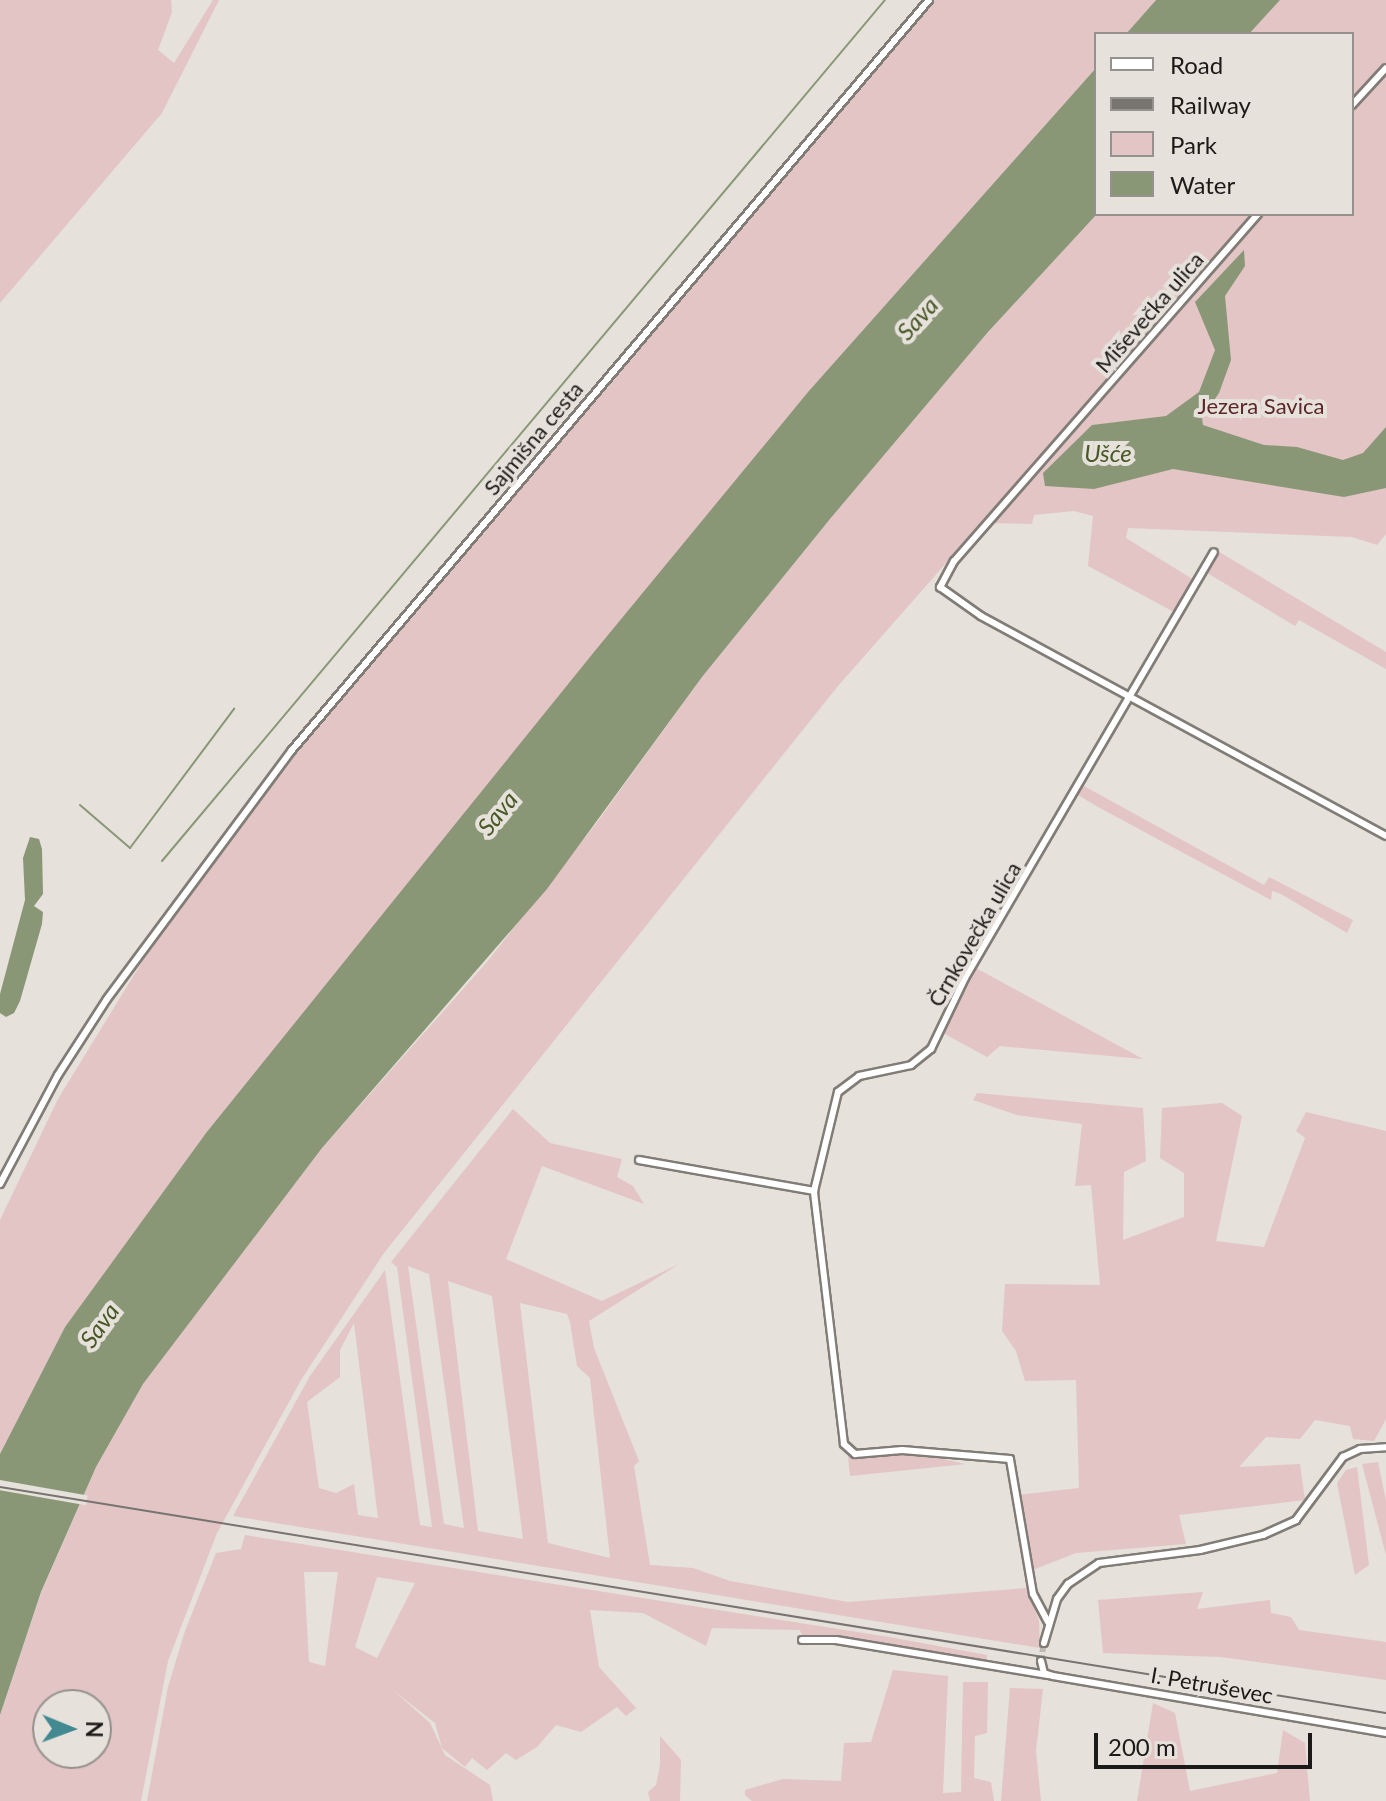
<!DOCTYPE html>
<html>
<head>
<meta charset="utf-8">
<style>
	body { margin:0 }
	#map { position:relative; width:1386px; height:1801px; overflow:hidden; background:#e6e1da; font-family:Lato,sans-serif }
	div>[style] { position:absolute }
	.green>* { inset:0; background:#e2c5c4 }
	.water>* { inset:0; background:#8a9777 }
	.pier>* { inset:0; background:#e6e1da; transform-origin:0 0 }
	.stream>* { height:2px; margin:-1px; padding:0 1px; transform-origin:1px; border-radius:1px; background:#8a9777 }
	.minor-tunnel>* { height:6px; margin-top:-3px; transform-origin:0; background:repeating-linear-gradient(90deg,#beb9b3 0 6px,transparent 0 9px) }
	.roads { filter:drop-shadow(2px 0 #817c76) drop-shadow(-2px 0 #817c76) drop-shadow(0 2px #817c76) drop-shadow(0 -2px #817c76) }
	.minor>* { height:6px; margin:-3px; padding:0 3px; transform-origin:3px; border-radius:3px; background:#fff }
	.rail>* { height:2px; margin:-1px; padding:0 1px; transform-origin:1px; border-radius:1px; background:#77736f }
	span { translate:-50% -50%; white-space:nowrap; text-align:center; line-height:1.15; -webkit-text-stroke:8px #e6e1da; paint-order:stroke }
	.street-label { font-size:22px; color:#1c1a18 }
	.park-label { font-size:22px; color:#5b2629 }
	.water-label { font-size:24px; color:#475926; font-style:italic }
	.legend { position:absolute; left:1094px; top:32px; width:260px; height:184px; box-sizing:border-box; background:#e6e1da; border:2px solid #95918c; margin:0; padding:10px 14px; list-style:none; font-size:24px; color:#1c1a18 }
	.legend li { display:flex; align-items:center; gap:16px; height:40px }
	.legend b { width:40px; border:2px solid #95918c }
	.north { position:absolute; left:32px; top:1689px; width:80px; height:80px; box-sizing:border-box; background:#e6e1da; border:2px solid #95918c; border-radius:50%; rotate:91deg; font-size:22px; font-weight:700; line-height:32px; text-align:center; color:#1c1a18 }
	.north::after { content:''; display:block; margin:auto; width:28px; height:36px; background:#428992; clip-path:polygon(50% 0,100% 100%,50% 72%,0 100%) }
	.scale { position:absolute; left:1094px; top:1733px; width:218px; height:36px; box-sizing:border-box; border:4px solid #1c1a18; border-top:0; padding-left:10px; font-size:24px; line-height:28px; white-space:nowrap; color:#1c1a18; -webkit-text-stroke:6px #e6e1da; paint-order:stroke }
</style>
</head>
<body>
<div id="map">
	<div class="green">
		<i style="clip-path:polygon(0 0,171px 0,172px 12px,158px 50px,174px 63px,213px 0,219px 0,162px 113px,0 303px)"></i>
		<i style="clip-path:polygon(935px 0,1156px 0,1126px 34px,1096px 34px,1096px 68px,808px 392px,206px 1133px,65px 1327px,0 1454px,0 1220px,58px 1099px,172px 913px,293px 754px)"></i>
		<i style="clip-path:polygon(1280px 0,1386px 0,1386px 62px,1352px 100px,1352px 34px,1249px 34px)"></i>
		<i style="clip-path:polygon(1386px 72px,1386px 534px,1377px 545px,1352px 537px,1128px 528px,1126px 538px,1194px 580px,1176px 613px,1088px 566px,1093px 516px,1074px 511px,1034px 515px,1032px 524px,992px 523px,1264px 214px,1352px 214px,1352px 110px)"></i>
		<i style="clip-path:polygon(evenodd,1097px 214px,1253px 214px,838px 686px,384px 1253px,301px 1380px,217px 1533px,168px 1661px,141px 1801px,0 1801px,0 1715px,41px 1593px,96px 1467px,143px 1384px,322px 1148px,487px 962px,595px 825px,702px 677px,830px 519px,988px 332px,1097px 214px,48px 1705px,96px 1705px,96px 1753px,48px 1753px,48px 1705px)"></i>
		<i style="clip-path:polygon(1216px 550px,1386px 652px,1386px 669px,1299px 620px,1295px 626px,1204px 571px)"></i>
		<i style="clip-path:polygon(1082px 785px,1264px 885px,1269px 877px,1353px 920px,1347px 933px,1281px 894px,1272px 891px,1271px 900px,1098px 807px,1078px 795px)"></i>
		<i style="clip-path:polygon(976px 968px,1143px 1059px,1000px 1046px,987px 1057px,943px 1033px)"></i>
		<i style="clip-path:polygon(977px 1093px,1143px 1108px,1146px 1161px,1124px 1172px,1123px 1240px,1184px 1217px,1184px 1173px,1160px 1158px,1162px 1108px,1222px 1103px,1242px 1116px,1216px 1241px,1264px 1247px,1305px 1138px,1296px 1131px,1306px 1112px,1386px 1131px,1386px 1419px,1374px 1441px,1353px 1439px,1350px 1426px,1315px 1420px,1300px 1439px,1266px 1437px,1239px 1467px,1300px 1464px,1305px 1500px,1179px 1515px,1186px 1544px,1076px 1553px,1030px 1571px,1017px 1495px,1079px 1488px,1076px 1380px,1025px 1381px,1016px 1351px,1002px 1331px,1005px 1284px,1100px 1285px,1091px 1185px,1075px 1186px,1082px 1124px,1017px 1115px,973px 1100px)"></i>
		<i style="clip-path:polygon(evenodd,513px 1109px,550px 1143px,622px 1159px,617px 1177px,633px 1186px,644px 1204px,542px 1166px,506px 1259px,602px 1301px,679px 1264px,589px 1321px,594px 1348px,639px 1461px,634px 1466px,650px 1565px,693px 1568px,730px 1581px,848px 1602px,1027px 1588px,1039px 1621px,1040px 1648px,233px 1516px,310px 1376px,385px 1270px,420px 1525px,432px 1527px,397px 1267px,391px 1262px,513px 1109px,408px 1266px,429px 1274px,464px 1528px,444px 1524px,408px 1266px,513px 1109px,448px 1281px,492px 1296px,523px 1539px,478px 1531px,448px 1281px,513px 1109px,520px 1303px,567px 1314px,570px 1322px,577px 1366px,590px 1378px,610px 1558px,548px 1543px,520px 1303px,513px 1109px,354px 1323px,378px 1518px,377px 1518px,358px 1515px,354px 1484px,336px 1493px,319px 1488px,307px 1402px,340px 1377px,340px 1350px,354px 1323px)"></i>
		<i style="clip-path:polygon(915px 1453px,966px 1464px,850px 1476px,848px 1456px)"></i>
		<i style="clip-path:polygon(1378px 1462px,1386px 1501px,1386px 1555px,1362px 1464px)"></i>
		<i style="clip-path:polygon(1357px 1467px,1369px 1565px,1355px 1575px,1337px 1483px,1346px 1470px)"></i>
		<i style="clip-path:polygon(evenodd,245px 1535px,889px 1637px,987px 1655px,986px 1665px,803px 1638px,800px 1630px,712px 1628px,706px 1646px,643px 1613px,590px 1610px,599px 1667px,636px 1708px,626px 1716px,617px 1707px,581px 1732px,556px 1725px,537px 1747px,516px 1760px,506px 1753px,487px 1770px,472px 1758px,465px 1767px,442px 1748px,435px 1723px,394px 1691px,430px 1723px,445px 1755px,490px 1785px,493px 1801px,147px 1801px,168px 1687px,185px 1631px,216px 1553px,241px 1549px,245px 1535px,304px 1572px,338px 1572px,325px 1666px,309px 1662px,304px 1572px,245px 1535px,377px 1577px,415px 1583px,377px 1658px,355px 1647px,377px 1577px)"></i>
		<i style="clip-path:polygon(1203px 1592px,1197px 1609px,1270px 1600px,1271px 1613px,1291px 1617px,1299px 1630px,1386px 1642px,1386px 1680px,1221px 1657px,1103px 1653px,1098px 1600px)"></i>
		<i style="clip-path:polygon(893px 1670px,948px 1676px,943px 1793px,961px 1792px,963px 1682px,988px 1682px,987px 1733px,975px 1736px,974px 1778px,991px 1782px,994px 1801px,752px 1801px,745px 1795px,745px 1790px,783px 1779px,841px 1781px,844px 1743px,871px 1742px)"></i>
		<i style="clip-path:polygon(1010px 1688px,1043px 1689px,1036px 1751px,1041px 1801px,1001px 1801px)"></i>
		<i style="clip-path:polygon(1153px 1703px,1175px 1713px,1190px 1791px,1277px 1773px,1283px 1730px,1305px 1743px,1310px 1801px,1137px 1801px)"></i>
		<i style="clip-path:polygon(660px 1736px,681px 1760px,680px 1801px,650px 1801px,648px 1792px,656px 1785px,660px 1765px)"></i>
	</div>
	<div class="water">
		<i style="clip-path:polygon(1156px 0,1280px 0,1249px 34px,1126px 34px)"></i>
		<i style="clip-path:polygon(1096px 68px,1097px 214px,988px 332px,830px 519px,702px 677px,547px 889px,322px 1148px,143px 1384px,96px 1467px,41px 1592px,0 1715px,0 1454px,65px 1327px,206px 1133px,594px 652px,808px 392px)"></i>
		<i style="clip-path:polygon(1244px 250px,1245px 266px,1225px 296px,1231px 360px,1219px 393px,1202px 418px,1203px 425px,1264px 445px,1297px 447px,1343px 460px,1363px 453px,1386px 427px,1386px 488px,1344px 497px,1173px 469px,1094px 489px,1045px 486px,1043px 473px,1092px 425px,1166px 416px,1199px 392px,1215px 350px,1195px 302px)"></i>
		<i style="clip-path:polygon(30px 837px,39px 839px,42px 849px,43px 894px,34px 906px,43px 912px,42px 924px,20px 1001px,14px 1013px,6px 1017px,0 1013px,0 994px,25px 900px,23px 858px)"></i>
	</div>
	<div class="pier">
		<i style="left:0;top:1480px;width:89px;height:10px;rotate:10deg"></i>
	</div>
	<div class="stream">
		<i style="left:80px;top:805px;width:66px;rotate:40.7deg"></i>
		<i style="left:130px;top:848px;width:174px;rotate:-53.2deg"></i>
		<i style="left:162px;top:861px;width:1124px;rotate:-49.98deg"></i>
	</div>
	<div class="minor-tunnel">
		<i style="left:1041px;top:1661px;width:18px;rotate:-81deg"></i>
	</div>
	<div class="roads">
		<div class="minor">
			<i style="left:1352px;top:105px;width:50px;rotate:-47.4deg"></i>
			<i style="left:1258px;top:214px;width:461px;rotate:131.2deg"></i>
			<i style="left:954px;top:561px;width:30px;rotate:118deg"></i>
			<i style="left:940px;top:587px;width:50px;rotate:35.3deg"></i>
			<i style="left:981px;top:616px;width:461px;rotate:28.5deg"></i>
			<i style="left:639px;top:1160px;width:178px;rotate:10deg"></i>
			<i style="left:0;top:1184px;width:123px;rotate:-62deg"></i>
			<i style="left:58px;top:1075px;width:90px;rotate:-57.2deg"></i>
			<i style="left:107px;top:999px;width:310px;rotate:-53.4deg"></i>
			<i style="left:292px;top:750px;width:984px;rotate:-49.66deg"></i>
			<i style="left:1048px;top:1622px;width:32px;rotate:-118deg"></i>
			<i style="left:1033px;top:1594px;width:137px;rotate:-99.7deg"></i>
			<i style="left:1010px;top:1459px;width:108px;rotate:-175.2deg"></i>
			<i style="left:902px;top:1450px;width:47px;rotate:175.1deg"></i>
			<i style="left:855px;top:1454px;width:15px;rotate:-138deg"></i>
			<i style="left:844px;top:1444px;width:255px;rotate:-96.8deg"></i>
			<i style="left:814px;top:1191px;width:102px;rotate:-76.4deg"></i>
			<i style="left:838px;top:1092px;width:26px;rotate:-37deg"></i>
			<i style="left:859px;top:1076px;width:53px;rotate:-11.9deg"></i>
			<i style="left:911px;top:1065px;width:26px;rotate:-39deg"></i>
			<i style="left:931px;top:1049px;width:79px;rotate:-64.4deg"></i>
			<i style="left:965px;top:978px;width:493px;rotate:-59.7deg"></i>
			<i style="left:802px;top:1640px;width:34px"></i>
			<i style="left:836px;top:1640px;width:215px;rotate:9.4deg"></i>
			<i style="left:1044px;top:1643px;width:46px;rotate:-73.5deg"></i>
			<i style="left:1057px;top:1599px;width:19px;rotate:-54deg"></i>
			<i style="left:1068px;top:1584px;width:37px;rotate:-34deg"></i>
			<i style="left:1099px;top:1563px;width:102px;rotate:-7.3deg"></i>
			<i style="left:1200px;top:1550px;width:65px;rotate:-13.4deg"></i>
			<i style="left:1263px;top:1535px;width:36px;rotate:-24deg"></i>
			<i style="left:1296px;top:1520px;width:79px;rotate:-53.3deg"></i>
			<i style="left:1343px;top:1457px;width:19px;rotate:-25deg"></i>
			<i style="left:1360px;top:1449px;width:26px;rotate:-4deg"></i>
			<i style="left:1041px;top:1661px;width:12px;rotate:76deg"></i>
			<i style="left:1044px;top:1673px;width:9px;rotate:18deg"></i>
			<i style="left:1053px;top:1676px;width:338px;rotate:9.7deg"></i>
		</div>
	</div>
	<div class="rail">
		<i style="left:0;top:1487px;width:1404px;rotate:9.26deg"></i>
	</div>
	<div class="street-label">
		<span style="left:1149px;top:312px;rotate:-49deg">Miševečka ulica</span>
		<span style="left:533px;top:438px;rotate:-50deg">Sajmišna cesta</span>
		<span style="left:974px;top:934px;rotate:-60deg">Črnkovečka ulica</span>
		<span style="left:1212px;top:1685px;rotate:10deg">I. Petruševec</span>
	</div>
	<div class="park-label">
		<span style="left:1261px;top:406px">Jezera Savica</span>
	</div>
	<div class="water-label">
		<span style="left:917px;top:318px;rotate:-48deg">Sava</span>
		<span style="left:1108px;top:453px">Ušće</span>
		<span style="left:497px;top:813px;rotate:-51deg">Sava</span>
		<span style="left:99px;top:1325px;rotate:-54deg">Sava</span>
	</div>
	<ul class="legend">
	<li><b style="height:10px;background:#fff"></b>Road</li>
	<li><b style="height:10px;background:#77736f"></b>Railway</li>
	<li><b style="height:22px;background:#e2c5c4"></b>Park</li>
	<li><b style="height:22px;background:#8a9777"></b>Water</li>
	</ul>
	<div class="north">N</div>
	<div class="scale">200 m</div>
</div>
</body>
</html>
